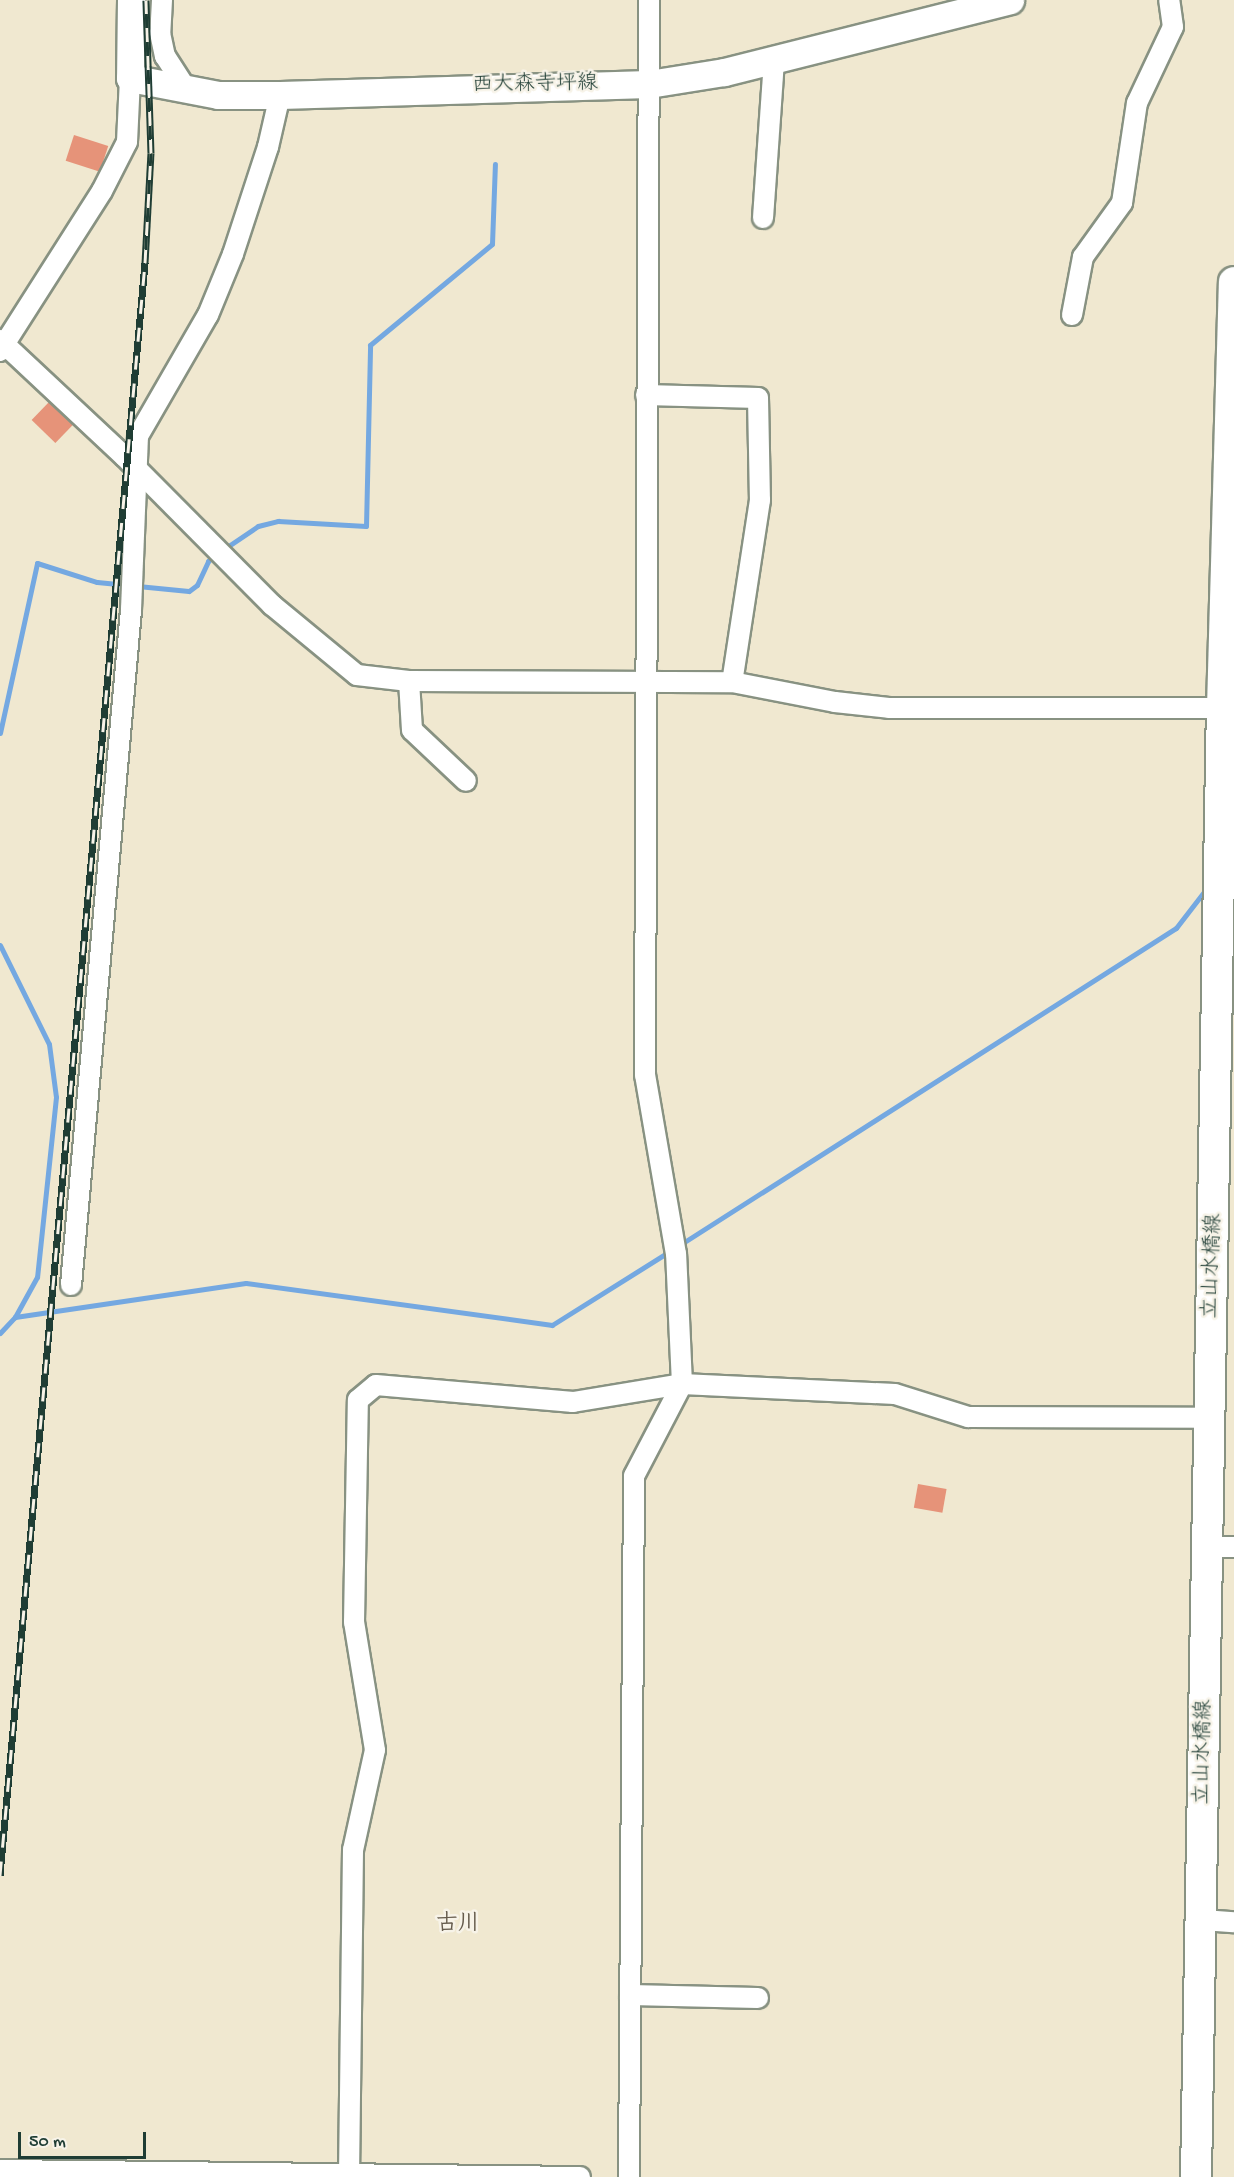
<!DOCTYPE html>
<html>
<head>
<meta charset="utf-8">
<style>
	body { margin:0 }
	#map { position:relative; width:1234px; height:2177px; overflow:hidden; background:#f0e8d0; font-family:"Gochi Hand","Klee One",sans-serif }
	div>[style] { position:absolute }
	.stream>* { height:5px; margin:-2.5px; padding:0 2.5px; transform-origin:2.5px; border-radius:2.5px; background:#74a8e1 }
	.building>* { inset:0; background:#e69379; transform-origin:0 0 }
	.roads { filter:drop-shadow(2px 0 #889282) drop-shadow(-2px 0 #889282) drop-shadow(0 2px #889282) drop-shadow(0 -2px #889282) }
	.minor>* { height:20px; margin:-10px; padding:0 10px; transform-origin:10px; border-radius:10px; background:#fff }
	.secondary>* { height:27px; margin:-13.5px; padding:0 13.5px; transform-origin:13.5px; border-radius:13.5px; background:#fff }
	.primary>* { height:30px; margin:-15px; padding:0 15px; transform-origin:15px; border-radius:15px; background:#fff }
	.rail>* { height:7px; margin-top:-3.5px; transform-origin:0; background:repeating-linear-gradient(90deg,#f7f3e8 0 14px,#1f3d34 0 28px); box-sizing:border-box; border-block:2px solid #1f3d34 }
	span { translate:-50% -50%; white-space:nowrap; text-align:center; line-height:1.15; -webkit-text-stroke:5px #f7f3e8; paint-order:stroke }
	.street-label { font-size:21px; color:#1f3d34 }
	.neighbourhood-label { font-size:22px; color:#655b4c; font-weight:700 }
	.scale { position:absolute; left:18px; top:2132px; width:128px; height:27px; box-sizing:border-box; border:3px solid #1f3d34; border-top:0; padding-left:8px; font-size:18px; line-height:21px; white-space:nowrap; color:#1f3d34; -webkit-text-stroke:4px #f7f3e8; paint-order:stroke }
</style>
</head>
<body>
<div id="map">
	<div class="stream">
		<i style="left:224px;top:549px;width:41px;rotate:-34.1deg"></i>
		<i style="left:258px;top:526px;width:21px;rotate:-14deg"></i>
		<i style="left:278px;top:521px;width:88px;rotate:3.3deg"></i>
		<i style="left:366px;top:526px;width:181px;rotate:-88.7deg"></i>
		<i style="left:370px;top:345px;width:158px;rotate:-39.6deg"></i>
		<i style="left:492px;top:244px;width:80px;rotate:-87.9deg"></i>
		<i style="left:0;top:733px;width:174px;rotate:-77.7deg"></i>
		<i style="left:37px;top:563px;width:63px;rotate:17.6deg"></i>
		<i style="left:97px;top:582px;width:92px;rotate:5.6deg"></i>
		<i style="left:189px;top:591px;width:10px;rotate:-37deg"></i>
		<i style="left:197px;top:585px;width:26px;rotate:-65deg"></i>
		<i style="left:208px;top:561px;width:11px;rotate:-41deg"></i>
		<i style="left:0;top:945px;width:110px;rotate:63.7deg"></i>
		<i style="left:49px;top:1044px;width:53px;rotate:82.5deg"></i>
		<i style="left:56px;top:1097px;width:181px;rotate:96deg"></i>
		<i style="left:37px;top:1277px;width:46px;rotate:118.8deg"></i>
		<i style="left:678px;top:1246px;width:591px;rotate:-32.56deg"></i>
		<i style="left:1176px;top:928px;width:49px;rotate:-52.4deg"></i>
		<i style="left:0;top:1333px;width:22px;rotate:-47deg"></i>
		<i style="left:15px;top:1317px;width:233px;rotate:-8.4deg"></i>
		<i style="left:246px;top:1283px;width:309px;rotate:7.8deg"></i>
		<i style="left:552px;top:1325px;width:139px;rotate:-32.1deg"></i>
	</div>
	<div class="building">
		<i style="left:74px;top:135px;width:36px;height:27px;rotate:18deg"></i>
		<i style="left:49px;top:402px;width:33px;height:25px;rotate:44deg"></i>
		<i style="left:918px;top:1484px;width:29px;height:24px;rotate:10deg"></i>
	</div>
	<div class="roads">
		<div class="minor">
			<i style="left:162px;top:0;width:33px;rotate:93deg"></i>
			<i style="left:160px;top:33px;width:24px;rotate:78deg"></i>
			<i style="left:165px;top:56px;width:40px;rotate:57.1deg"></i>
			<i style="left:763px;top:218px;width:158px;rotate:-86deg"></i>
			<i style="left:1072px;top:315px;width:59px;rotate:-79.3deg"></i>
			<i style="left:1083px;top:257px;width:67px;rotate:-54.2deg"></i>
			<i style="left:1122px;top:203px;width:101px;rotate:-81.5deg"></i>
			<i style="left:1137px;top:103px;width:84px;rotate:-64.7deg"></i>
			<i style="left:1173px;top:27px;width:27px;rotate:-98deg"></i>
			<i style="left:0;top:340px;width:171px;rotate:43.1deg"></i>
			<i style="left:125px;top:457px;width:209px;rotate:45.2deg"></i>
			<i style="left:272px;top:605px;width:110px;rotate:39.5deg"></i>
			<i style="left:357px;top:675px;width:52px;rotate:6.6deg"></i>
			<i style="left:409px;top:681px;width:323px;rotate:0.2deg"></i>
			<i style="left:732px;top:682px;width:105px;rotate:11deg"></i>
			<i style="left:835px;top:702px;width:54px;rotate:6.3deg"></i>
			<i style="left:889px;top:708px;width:333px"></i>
			<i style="left:0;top:351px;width:190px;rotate:-57.5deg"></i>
			<i style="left:102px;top:191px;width:55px;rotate:-63deg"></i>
			<i style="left:127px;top:142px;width:64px;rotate:-87.3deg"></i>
			<i style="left:646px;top:395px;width:112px;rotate:1.5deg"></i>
			<i style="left:758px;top:398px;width:102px;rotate:88.9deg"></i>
			<i style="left:760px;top:500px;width:184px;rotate:98.7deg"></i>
			<i style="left:409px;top:681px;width:49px;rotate:86.5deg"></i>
			<i style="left:412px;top:730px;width:74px;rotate:43.4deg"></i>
			<i style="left:71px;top:1285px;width:678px;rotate:-84.92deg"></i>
			<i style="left:131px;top:610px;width:174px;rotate:-87.7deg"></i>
			<i style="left:138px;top:436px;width:140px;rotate:-60deg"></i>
			<i style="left:208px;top:315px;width:66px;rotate:-67.7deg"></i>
			<i style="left:233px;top:254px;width:113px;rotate:-71.9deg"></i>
			<i style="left:268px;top:147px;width:53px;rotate:-77deg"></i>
			<i style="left:1208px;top:1547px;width:26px"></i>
			<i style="left:1202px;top:1920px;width:32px;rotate:4deg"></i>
			<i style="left:630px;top:1995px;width:128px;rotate:1.3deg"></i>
			<i style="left:0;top:2170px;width:580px;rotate:0.69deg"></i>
			<i style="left:349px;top:2177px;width:327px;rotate:-89.3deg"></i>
			<i style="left:353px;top:1850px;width:102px;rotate:-77.6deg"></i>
			<i style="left:375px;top:1750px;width:130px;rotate:-99.3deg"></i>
			<i style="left:354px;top:1622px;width:222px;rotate:-89deg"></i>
			<i style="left:358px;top:1400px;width:23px;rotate:-40deg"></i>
			<i style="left:376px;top:1385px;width:198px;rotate:4.9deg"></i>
			<i style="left:573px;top:1402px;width:110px;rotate:-9.4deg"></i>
			<i style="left:682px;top:1384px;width:213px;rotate:2.7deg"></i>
			<i style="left:895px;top:1394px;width:77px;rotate:17.5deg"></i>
			<i style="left:968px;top:1417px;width:242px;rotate:0.2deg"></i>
			<i style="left:629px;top:2177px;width:701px;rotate:-89.59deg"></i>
			<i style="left:634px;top:1476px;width:104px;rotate:-62.4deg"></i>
			<i style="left:682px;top:1384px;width:130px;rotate:-92.6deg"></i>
			<i style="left:676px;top:1254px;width:182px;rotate:-99.8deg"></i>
			<i style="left:645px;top:1075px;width:1075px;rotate:-89.79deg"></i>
		</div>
		<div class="secondary">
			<i style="left:131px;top:0;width:78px;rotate:90.7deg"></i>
			<i style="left:130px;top:78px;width:90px;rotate:10.9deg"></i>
			<i style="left:218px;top:95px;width:62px"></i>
			<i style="left:280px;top:95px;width:369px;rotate:-1.7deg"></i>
			<i style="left:649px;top:84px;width:76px;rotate:-9.1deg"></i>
			<i style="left:724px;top:72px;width:295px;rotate:-14.1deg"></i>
		</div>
		<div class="primary">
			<i style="left:1196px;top:2177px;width:1469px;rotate:-88.99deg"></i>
			<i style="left:1222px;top:708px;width:426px;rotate:-88.4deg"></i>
		</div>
	</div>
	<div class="rail">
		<i style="left:0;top:1875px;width:1619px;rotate:-84.86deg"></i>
		<i style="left:145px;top:263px;width:110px;rotate:-86.9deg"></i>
		<i style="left:151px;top:153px;width:153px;rotate:-91.9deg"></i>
	</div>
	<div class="street-label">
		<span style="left:535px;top:86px;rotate:-1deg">西大森寺坪線</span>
		<span style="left:1214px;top:1266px;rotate:-88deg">立山水橋線</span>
		<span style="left:1205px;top:1752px;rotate:-89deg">立山水橋線</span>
	</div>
	<div class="neighbourhood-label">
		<span style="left:458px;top:1926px">古川</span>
	</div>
	<div class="scale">50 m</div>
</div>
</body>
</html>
